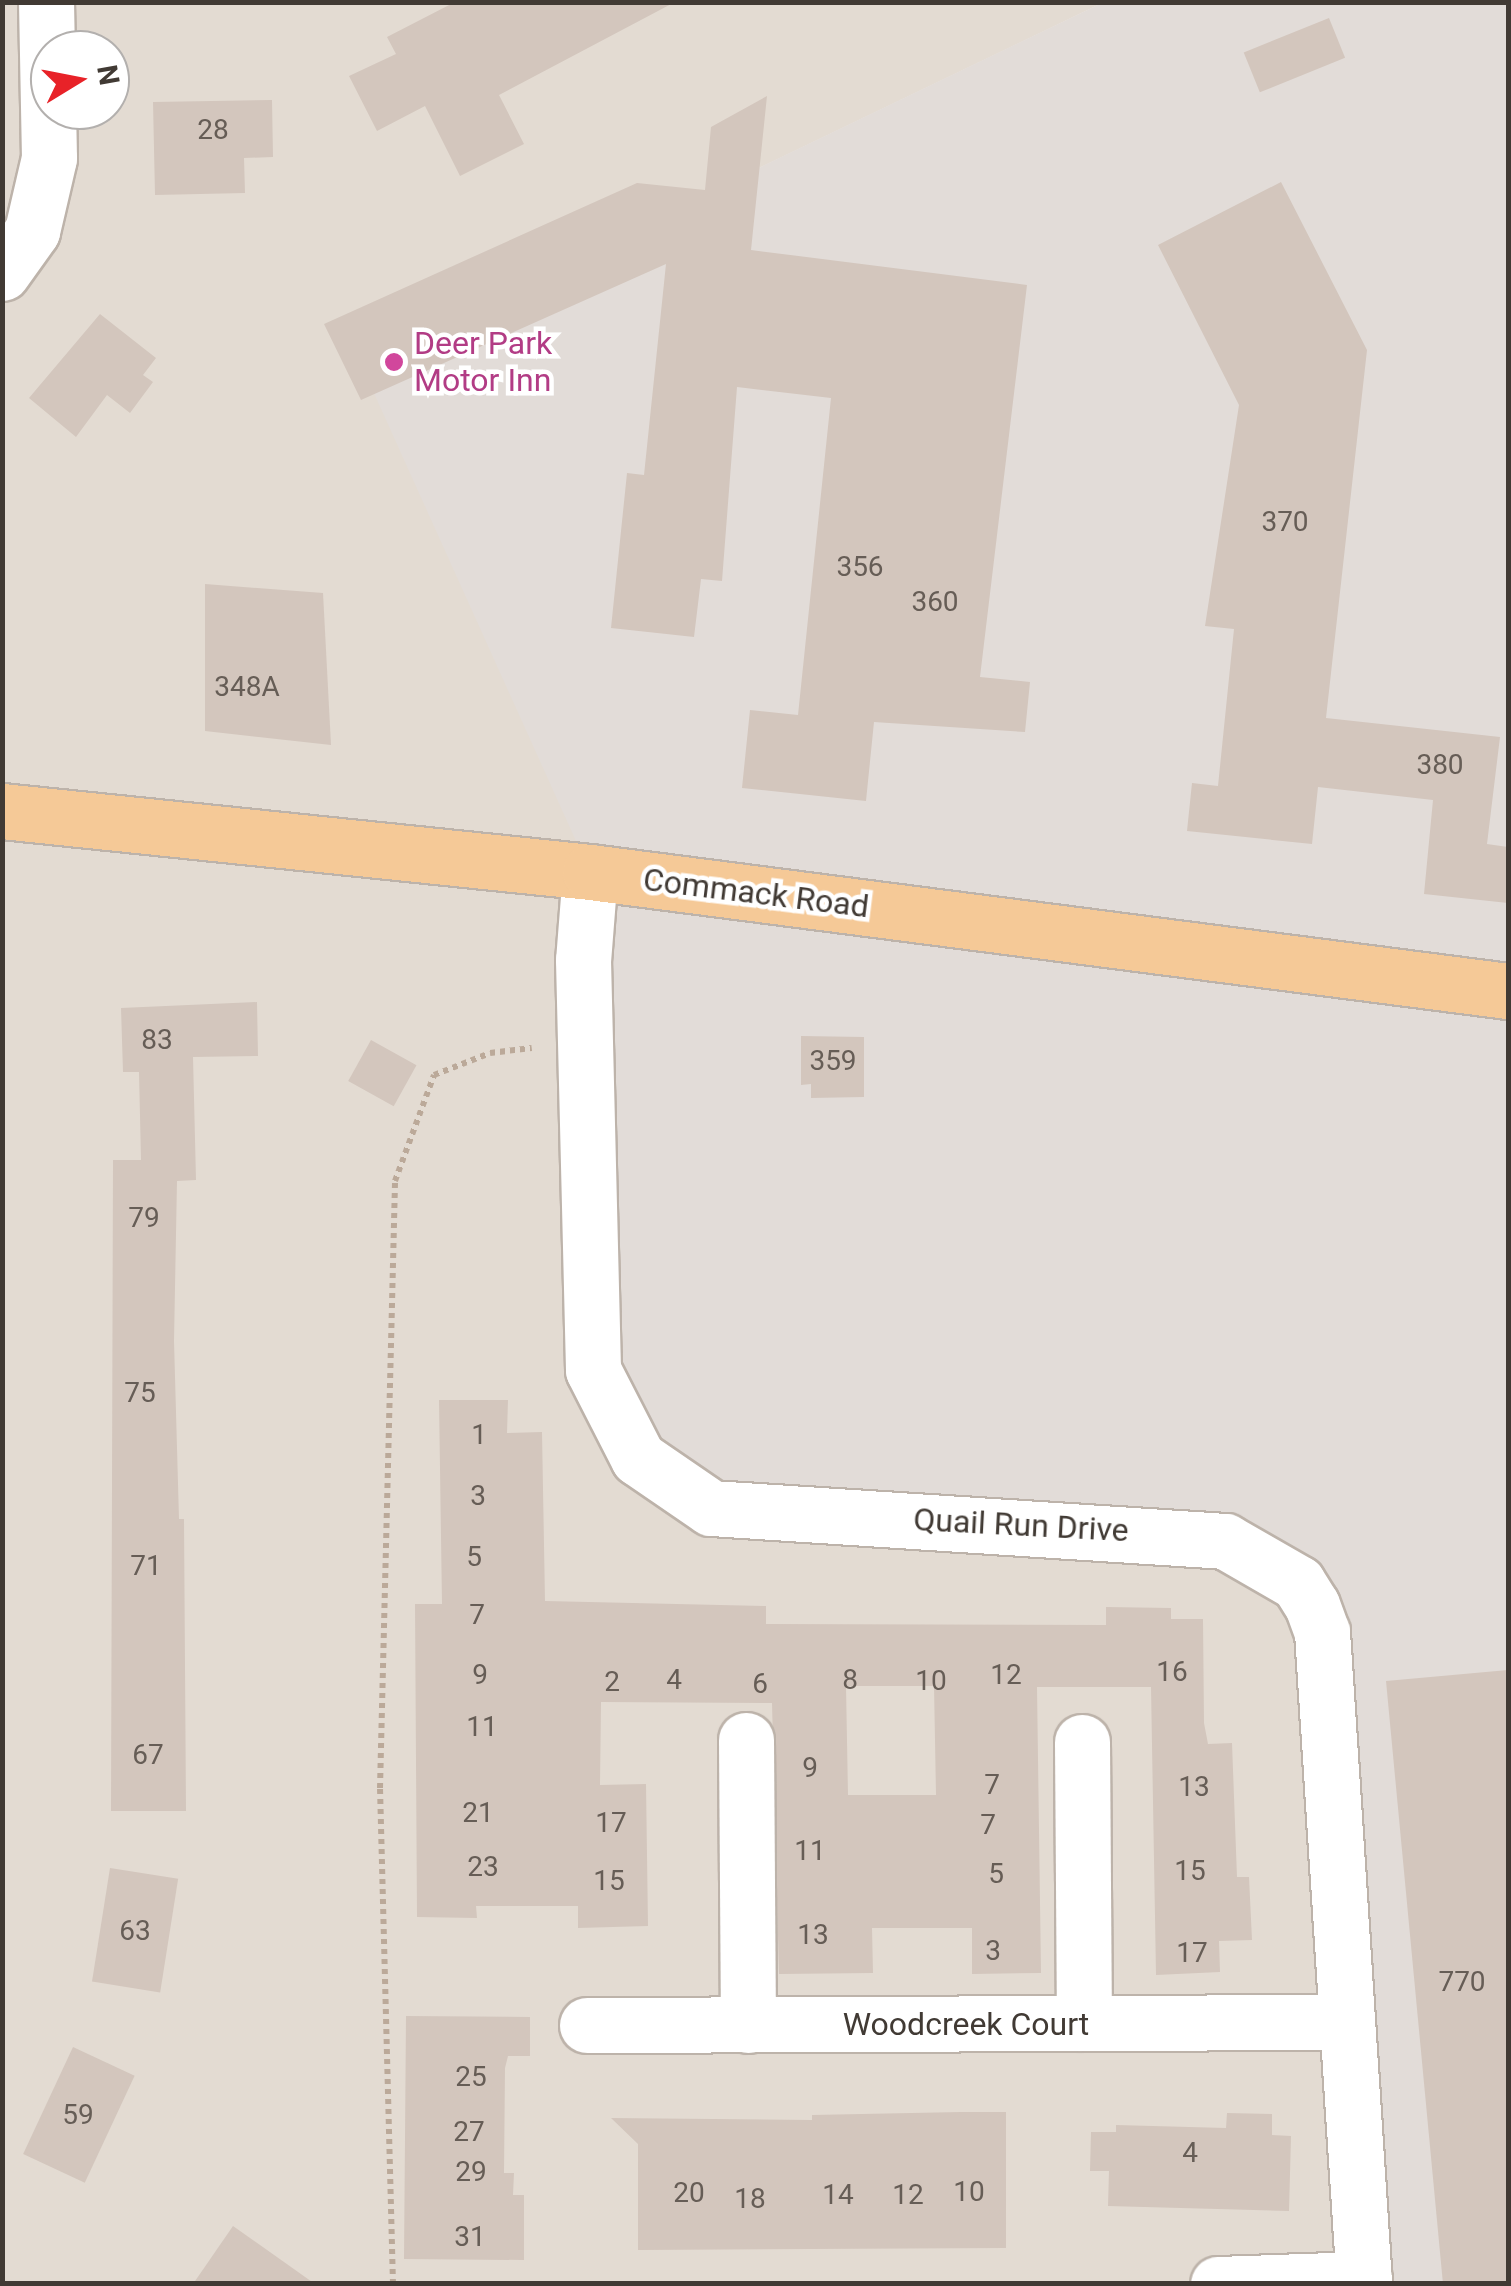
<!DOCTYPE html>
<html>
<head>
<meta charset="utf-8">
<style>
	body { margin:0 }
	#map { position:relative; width:1511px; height:2286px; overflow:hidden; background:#f0eae3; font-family:Roboto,sans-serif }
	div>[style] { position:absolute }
	.residential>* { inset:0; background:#e3dbd2 }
	.industrial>* { inset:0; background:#e2dcd8 }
	.building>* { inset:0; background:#d3c6bd; transform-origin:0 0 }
	.path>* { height:6px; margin-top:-3px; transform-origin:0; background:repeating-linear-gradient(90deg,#bba999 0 5px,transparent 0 10px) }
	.roads { filter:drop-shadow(2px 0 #bdb3aa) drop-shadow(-2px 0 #bdb3aa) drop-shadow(0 2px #bdb3aa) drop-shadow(0 -2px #bdb3aa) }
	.minor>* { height:55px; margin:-27.5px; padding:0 27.5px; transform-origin:27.5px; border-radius:27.5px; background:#fff }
	.major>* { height:55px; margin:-27.5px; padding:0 27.5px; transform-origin:27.5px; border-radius:27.5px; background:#f5c997 }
	.dots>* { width:28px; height:28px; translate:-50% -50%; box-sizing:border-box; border:5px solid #fff; border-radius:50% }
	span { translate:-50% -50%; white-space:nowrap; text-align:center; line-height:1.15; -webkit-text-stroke:9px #fff; paint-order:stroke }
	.number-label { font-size:28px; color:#665d56 }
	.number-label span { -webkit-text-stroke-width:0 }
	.hotel-label { font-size:32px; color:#b23c85 }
	.left { translate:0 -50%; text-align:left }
	.street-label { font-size:32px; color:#413a34 }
	.frame { position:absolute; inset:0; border:5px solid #413a34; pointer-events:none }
	.north { position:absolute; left:30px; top:30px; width:100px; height:100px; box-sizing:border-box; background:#fff; border:2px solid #b3b0ae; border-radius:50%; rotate:80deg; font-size:28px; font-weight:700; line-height:40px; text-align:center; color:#413a34 }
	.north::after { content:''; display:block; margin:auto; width:35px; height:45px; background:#e82228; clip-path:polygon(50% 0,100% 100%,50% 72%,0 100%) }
</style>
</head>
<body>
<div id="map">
	<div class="residential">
		<i style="clip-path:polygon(evenodd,3px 3px,1102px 3px,360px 360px,1180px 1533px,1298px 1583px,1364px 2283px,3px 2284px,3px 3px,50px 50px,110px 50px,110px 110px,50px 110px,50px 50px)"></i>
	</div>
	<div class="industrial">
		<i style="clip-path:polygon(1102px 3px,1508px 3px,1508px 2283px,1364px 2283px,1322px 1632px,1269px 1562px,711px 1508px,593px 1370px,590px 872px,359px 360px)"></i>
	</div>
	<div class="building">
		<i style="clip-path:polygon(455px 2px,675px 2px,499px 95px,524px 144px,460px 176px,425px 106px,377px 131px,349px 76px,396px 54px,387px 37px)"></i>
		<i style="left:1329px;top:18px;width:43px;height:92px;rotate:68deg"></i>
		<i style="clip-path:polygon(767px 96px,751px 250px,1027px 285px,980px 677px,1030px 682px,1025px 732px,874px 722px,866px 801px,742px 788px,750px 710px,798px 715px,831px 398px,737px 387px,722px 581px,701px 579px,694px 637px,611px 628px,627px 473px,644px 475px,666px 264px,361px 400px,324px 324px,637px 183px,705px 190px,711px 127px)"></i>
		<i style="clip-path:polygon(272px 100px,273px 157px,244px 158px,245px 193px,155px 195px,153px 102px)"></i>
		<i style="clip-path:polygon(1281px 182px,1367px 350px,1326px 718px,1500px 737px,1487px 844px,1508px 847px,1508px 903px,1424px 894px,1433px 800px,1318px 787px,1312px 844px,1187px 831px,1192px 783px,1218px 786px,1234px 629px,1205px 626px,1239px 405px,1158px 245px)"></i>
		<i style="clip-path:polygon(100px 314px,156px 358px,143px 375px,153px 382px,130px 413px,107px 395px,76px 437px,29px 398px)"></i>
		<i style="clip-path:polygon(205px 584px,323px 593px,331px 745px,205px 731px)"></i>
		<i style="clip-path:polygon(257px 1002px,258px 1056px,193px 1057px,196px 1180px,177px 1181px,174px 1341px,179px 1519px,184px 1519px,186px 1811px,111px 1811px,113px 1160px,141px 1160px,139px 1072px,123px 1072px,121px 1008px)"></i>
		<i style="clip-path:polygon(801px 1036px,864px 1037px,864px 1097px,811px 1098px,811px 1084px,801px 1085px)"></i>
		<i style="left:371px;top:1040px;width:52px;height:47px;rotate:29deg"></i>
		<i style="clip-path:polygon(evenodd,439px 1400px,508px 1400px,507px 1433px,542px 1432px,545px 1601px,766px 1606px,766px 1624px,1106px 1625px,1106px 1607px,1171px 1608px,1171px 1619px,1203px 1619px,1204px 1723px,1208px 1744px,1232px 1743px,1237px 1877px,1249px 1877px,1252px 1940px,1219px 1941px,1220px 1972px,1156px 1975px,1151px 1687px,1037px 1687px,1041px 1973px,972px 1974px,972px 1928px,872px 1928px,873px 1973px,779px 1974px,772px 1703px,601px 1702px,600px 1785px,646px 1784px,648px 1926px,578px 1928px,578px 1906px,476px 1906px,477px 1918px,417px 1917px,415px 1604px,442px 1604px,439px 1400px,846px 1686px,934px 1686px,936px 1795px,848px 1795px,846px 1686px)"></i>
		<i style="clip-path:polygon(1508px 1670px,1508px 2284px,1443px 2284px,1386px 1681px)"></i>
		<i style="left:110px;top:1868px;width:69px;height:115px;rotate:9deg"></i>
		<i style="clip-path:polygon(406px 2016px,530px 2017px,530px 2056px,508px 2056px,505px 2068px,504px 2173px,514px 2173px,513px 2195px,524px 2195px,524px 2260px,404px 2259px)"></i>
		<i style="left:73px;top:2047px;width:68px;height:118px;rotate:25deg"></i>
		<i style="clip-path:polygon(961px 2112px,1006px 2112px,1006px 2248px,638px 2250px,638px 2144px,611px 2118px,812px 2120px,812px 2115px)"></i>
		<i style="clip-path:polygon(1227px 2113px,1272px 2114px,1272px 2135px,1291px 2136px,1289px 2211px,1108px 2206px,1109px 2171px,1090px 2171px,1091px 2132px,1116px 2132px,1116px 2125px,1226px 2128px)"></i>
		<i style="clip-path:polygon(233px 2226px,315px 2284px,193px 2284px)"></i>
	</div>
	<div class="path">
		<i style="left:393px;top:2284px;width:496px;rotate:-91.5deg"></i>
		<i style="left:380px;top:1788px;width:607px;rotate:-88.58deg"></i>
		<i style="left:395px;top:1181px;width:113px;rotate:-69.8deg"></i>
		<i style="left:434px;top:1075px;width:60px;rotate:-21.4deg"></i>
		<i style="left:490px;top:1053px;width:42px;rotate:-6.8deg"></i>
	</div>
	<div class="roads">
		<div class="minor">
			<i style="left:2px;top:273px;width:52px;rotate:-54.5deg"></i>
			<i style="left:32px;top:231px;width:75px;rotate:-76.9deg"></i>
			<i style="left:49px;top:158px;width:156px;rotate:-91.1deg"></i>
			<i style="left:590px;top:872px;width:88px;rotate:94.5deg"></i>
			<i style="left:583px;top:960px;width:410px;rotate:88.6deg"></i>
			<i style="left:593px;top:1370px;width:99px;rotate:62.9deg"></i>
			<i style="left:638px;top:1458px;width:88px;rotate:34.4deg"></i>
			<i style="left:711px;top:1508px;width:515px;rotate:3.67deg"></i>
			<i style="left:1225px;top:1541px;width:84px;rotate:29.9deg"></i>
			<i style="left:1298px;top:1583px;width:26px;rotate:58deg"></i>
			<i style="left:1312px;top:1605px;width:29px;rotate:70deg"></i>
			<i style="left:1322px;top:1632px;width:653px;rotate:86.31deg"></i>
			<i style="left:746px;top:1740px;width:285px;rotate:89.6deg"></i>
			<i style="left:1082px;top:1742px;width:281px;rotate:89.6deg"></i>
			<i style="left:587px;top:2025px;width:759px;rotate:-0.23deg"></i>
			<i style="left:1218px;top:2284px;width:146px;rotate:-2deg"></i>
		</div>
		<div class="major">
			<i style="left:2px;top:811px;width:591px;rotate:5.92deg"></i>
			<i style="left:590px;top:872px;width:926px;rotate:7.39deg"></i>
		</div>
	</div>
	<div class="dots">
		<i style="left:394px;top:362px;background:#d1479c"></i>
	</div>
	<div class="number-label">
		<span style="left:213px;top:130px">28</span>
		<span style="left:1285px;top:522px">370</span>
		<span style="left:860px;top:567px">356</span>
		<span style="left:935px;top:602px">360</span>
		<span style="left:247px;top:687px">348A</span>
		<span style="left:1440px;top:765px">380</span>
		<span style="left:157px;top:1040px">83</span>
		<span style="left:833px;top:1061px">359</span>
		<span style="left:144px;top:1218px">79</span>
		<span style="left:140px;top:1393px">75</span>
		<span style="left:479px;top:1435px">1</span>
		<span style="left:478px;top:1496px">3</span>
		<span style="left:474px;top:1557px">5</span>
		<span style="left:146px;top:1566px">71</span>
		<span style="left:477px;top:1615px">7</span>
		<span style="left:1172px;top:1672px">16</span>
		<span style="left:480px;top:1675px">9</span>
		<span style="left:1006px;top:1675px">12</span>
		<span style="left:674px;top:1680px">4</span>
		<span style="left:850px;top:1680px">8</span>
		<span style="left:931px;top:1681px">10</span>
		<span style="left:612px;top:1682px">2</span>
		<span style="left:760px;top:1684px">6</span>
		<span style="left:482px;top:1727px">11</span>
		<span style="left:148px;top:1755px">67</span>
		<span style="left:810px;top:1768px">9</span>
		<span style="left:992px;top:1785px">7</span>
		<span style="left:1194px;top:1787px">13</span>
		<span style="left:478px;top:1813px">21</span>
		<span style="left:611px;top:1823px">17</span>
		<span style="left:988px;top:1825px">7</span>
		<span style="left:810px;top:1851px">11</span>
		<span style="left:483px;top:1867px">23</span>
		<span style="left:1190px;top:1871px">15</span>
		<span style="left:996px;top:1874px">5</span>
		<span style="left:609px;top:1881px">15</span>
		<span style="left:135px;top:1931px">63</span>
		<span style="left:813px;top:1935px">13</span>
		<span style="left:993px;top:1951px">3</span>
		<span style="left:1192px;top:1953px">17</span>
		<span style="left:1462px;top:1982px">770</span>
		<span style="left:471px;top:2077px">25</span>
		<span style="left:78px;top:2115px">59</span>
		<span style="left:469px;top:2132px">27</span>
		<span style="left:1190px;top:2153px">4</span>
		<span style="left:471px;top:2172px">29</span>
		<span style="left:969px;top:2192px">10</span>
		<span style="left:689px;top:2193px">20</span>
		<span style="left:838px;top:2195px">14</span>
		<span style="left:908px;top:2195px">12</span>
		<span style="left:750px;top:2199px">18</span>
		<span style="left:470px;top:2237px">31</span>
	</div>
	<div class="hotel-label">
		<span class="left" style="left:414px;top:362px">Deer Park<br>Motor Inn</span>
	</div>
	<div class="street-label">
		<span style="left:756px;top:893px;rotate:7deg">Commack Road</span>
		<span style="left:1021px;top:1525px;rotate:3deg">Quail Run Drive</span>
		<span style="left:966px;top:2024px">Woodcreek Court</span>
	</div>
	<div class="frame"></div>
	<div class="north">N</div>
</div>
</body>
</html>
